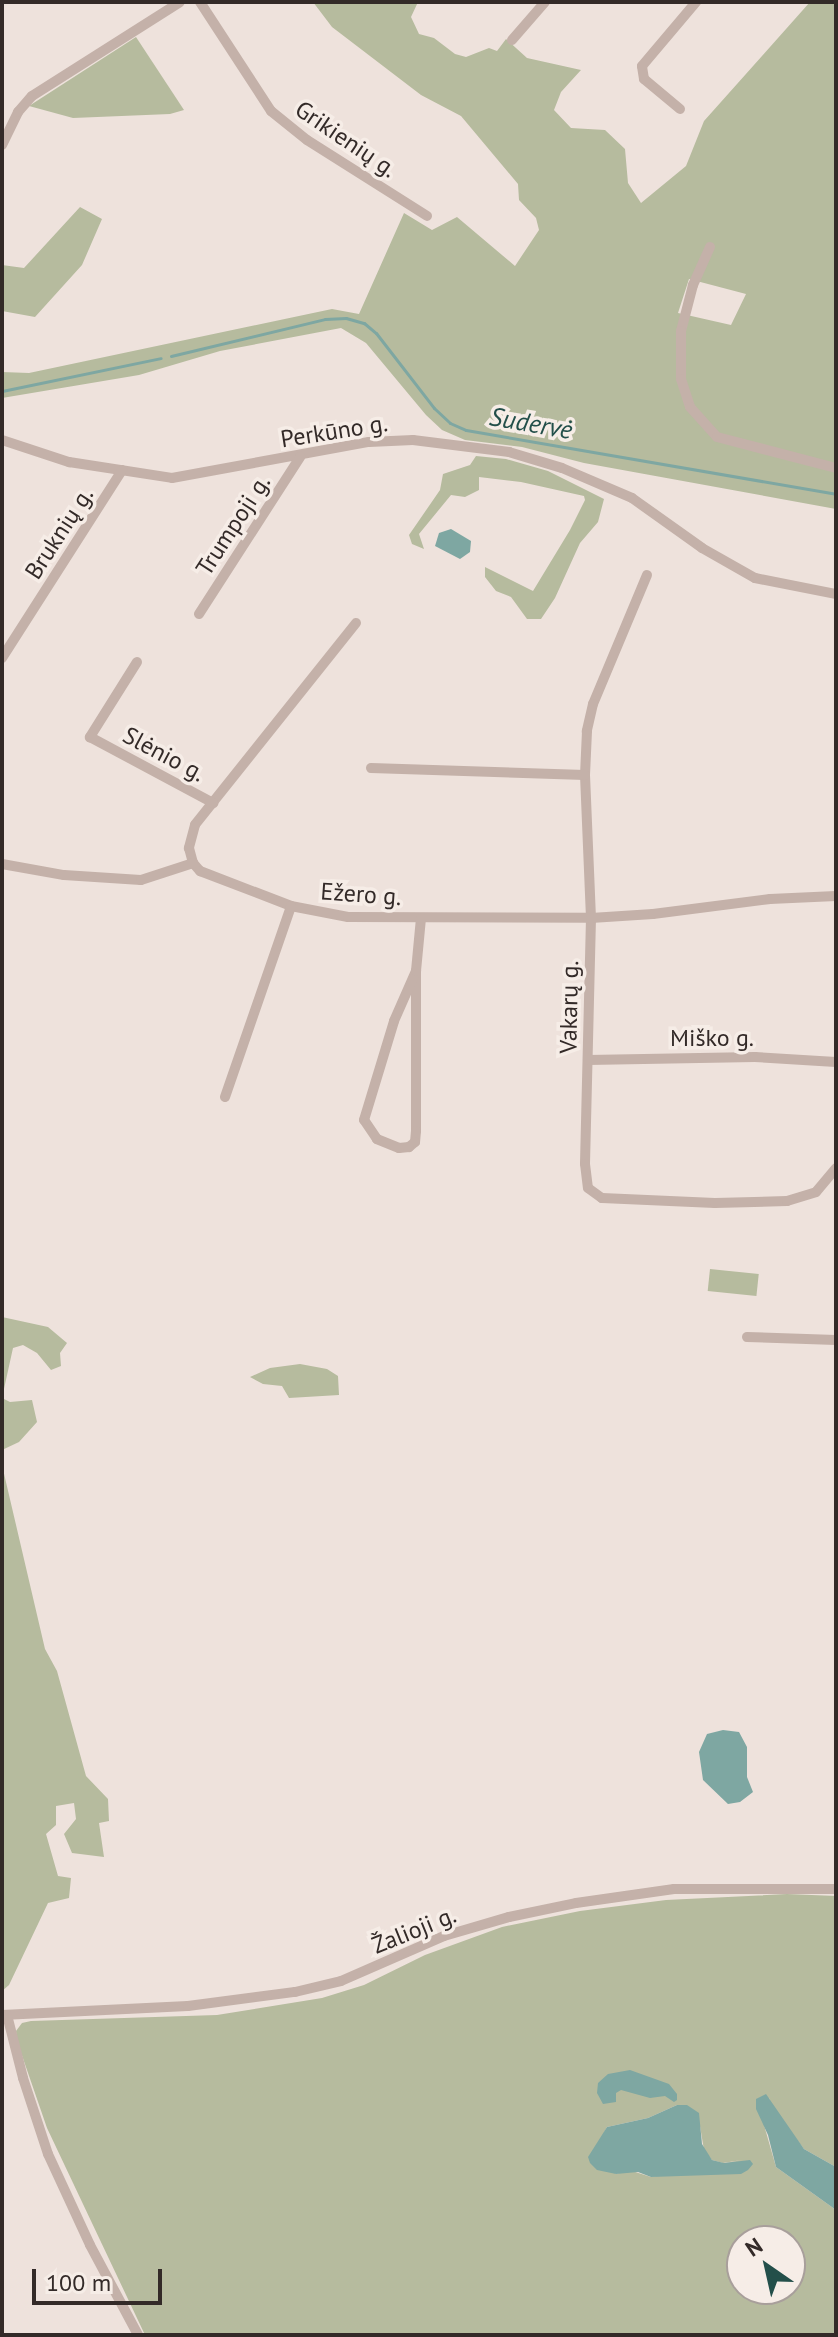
<!DOCTYPE html>
<html>
<head>
<meta charset="utf-8">
<style>
	body { margin:0 }
	#map { position:relative; width:838px; height:2337px; overflow:hidden; background:#eee2dc; font-family:"PT Sans",sans-serif }
	div>[style] { position:absolute }
	.green>* { inset:0; background:#b6bb9e; transform-origin:0 0 }
	.water>* { inset:0; background:#7ea7a2 }
	.stream>* { height:3px; margin:-1.5px; padding:0 1.5px; transform-origin:1.5px; border-radius:1.5px; background:#7ea7a2 }
	.minor>* { height:10px; margin:-5px; padding:0 5px; transform-origin:5px; border-radius:5px; background:#c4b1a9 }
	span { translate:-50% -50%; white-space:nowrap; text-align:center; line-height:1.15; -webkit-text-stroke:7px #f6ede7; paint-order:stroke }
	.street-label { font-size:24px; color:#332a28 }
	.water-label { font-size:26px; color:#234f4a; font-style:italic }
	.frame { position:absolute; inset:0; border:4px solid #332a28; pointer-events:none }
	.north { position:absolute; left:726px; top:2225px; width:80px; height:80px; box-sizing:border-box; background:#f6ede7; border:2px solid #a89f9b; border-radius:50%; rotate:326deg; font-size:22px; font-weight:700; line-height:32px; text-align:center; color:#332a28 }
	.north::after { content:''; display:block; margin:auto; width:28px; height:36px; background:#234f4a; clip-path:polygon(50% 0,100% 100%,50% 72%,0 100%) }
	.scale { position:absolute; left:32px; top:2269px; width:130px; height:36px; box-sizing:border-box; border:4px solid #332a28; border-top:0; padding-left:10px; font-size:24px; line-height:28px; white-space:nowrap; color:#332a28; -webkit-text-stroke:6px #f6ede7; paint-order:stroke }
</style>
</head>
<body>
<div id="map">
	<div class="green">
		<i style="clip-path:polygon(evenodd,313px 2px,418px 2px,411px 17px,419px 34px,434px 38px,455px 54px,466px 57px,489px 48px,497px 51px,506px 39px,527px 58px,581px 70px,561px 92px,554px 110px,571px 128px,605px 130px,625px 149px,628px 183px,641px 203px,686px 166px,704px 121px,810px 2px,836px 2px,836px 509px,584px 463px,522px 447px,465px 440px,442px 430px,426px 415px,366px 343px,341px 328px,220px 351px,139px 375px,2px 398px,2px 372px,29px 373px,332px 309px,359px 314px,404px 213px,432px 230px,457px 217px,515px 266px,539px 230px,536px 218px,519px 200px,518px 184px,461px 116px,421px 95px,332px 27px,313px 2px,689px 279px,746px 294px,731px 325px,678px 313px,689px 279px)"></i>
		<i style="clip-path:polygon(136px 37px,184px 110px,170px 114px,73px 118px,29px 106px)"></i>
		<i style="clip-path:polygon(80px 207px,102px 219px,82px 265px,35px 317px,2px 311px,2px 265px,24px 268px)"></i>
		<i style="clip-path:polygon(476px 456px,506px 459px,548px 471px,604px 499px,598px 522px,580px 543px,555px 598px,541px 619px,527px 619px,511px 597px,496px 591px,485px 577px,485px 567px,533px 591px,570px 530px,585px 500px,584px 496px,521px 482px,479px 477px,479px 490px,465px 497px,451px 495px,419px 534px,424px 549px,412px 544px,409px 535px,440px 490px,443px 474px,470px 465px)"></i>
		<i style="left:710px;top:1269px;width:49px;height:22px;rotate:6deg"></i>
		<i style="clip-path:polygon(2px 1317px,48px 1327px,67px 1343px,60px 1353px,61px 1366px,51px 1370px,37px 1353px,23px 1345px,13px 1348px,2px 1398px,10px 1402px,32px 1400px,37px 1422px,19px 1442px,2px 1450px)"></i>
		<i style="clip-path:polygon(300px 1364px,327px 1369px,338px 1376px,339px 1395px,289px 1398px,282px 1386px,263px 1384px,250px 1377px,270px 1368px)"></i>
		<i style="clip-path:polygon(2px 1465px,45px 1649px,57px 1671px,86px 1776px,108px 1799px,109px 1821px,99px 1823px,104px 1857px,72px 1853px,64px 1834px,76px 1819px,74px 1803px,56px 1806px,56px 1825px,46px 1834px,58px 1876px,71px 1878px,69px 1898px,48px 1903px,9px 1985px,2px 1991px)"></i>
		<i style="clip-path:polygon(evenodd,787px 1894px,836px 1896px,836px 2167px,804px 2149px,772px 2108px,769px 2098px,764px 2125px,776px 2167px,836px 2210px,836px 2335px,145px 2335px,47px 2128px,17px 2041px,16px 2031px,22px 2023px,31px 2021px,217px 2015px,322px 1998px,364px 1985px,425px 1955px,502px 1927px,580px 1911px,666px 1900px,787px 1894px,677px 2105px,700px 2126px,704px 2150px,712px 2160px,723px 2163px,742px 2160px,651px 2177px,629px 2170px,616px 2174px,593px 2154px,607px 2127px,648px 2118px,677px 2105px,787px 1894px,742px 2241px,790px 2241px,790px 2289px,742px 2289px,742px 2241px)"></i>
	</div>
	<div class="water">
		<i style="clip-path:polygon(451px 529px,471px 541px,470px 552px,460px 559px,435px 546px,439px 533px)"></i>
		<i style="clip-path:polygon(723px 1730px,739px 1732px,747px 1747px,747px 1777px,753px 1792px,740px 1802px,728px 1804px,703px 1780px,699px 1752px,707px 1734px)"></i>
		<i style="clip-path:polygon(630px 2070px,669px 2084px,677px 2094px,677px 2100px,674px 2102px,665px 2096px,650px 2098px,621px 2090px,616px 2093px,616px 2102px,603px 2104px,597px 2093px,598px 2083px,608px 2074px)"></i>
		<i style="clip-path:polygon(766px 2094px,804px 2149px,836px 2167px,836px 2210px,776px 2167px,768px 2135px,756px 2109px,756px 2099px)"></i>
		<i style="clip-path:polygon(677px 2105px,687px 2105px,699px 2113px,702px 2144px,712px 2160px,724px 2163px,750px 2160px,753px 2164px,748px 2170px,741px 2174px,651px 2177px,638px 2172px,616px 2174px,597px 2170px,590px 2163px,588px 2157px,607px 2127px,648px 2118px)"></i>
	</div>
	<div class="stream">
		<i style="left:171px;top:356px;width:158px;rotate:-13.5deg"></i>
		<i style="left:325px;top:319px;width:21px;rotate:-3deg"></i>
		<i style="left:346px;top:318px;width:19px;rotate:16deg"></i>
		<i style="left:364px;top:323px;width:16px;rotate:40deg"></i>
		<i style="left:376px;top:333px;width:95px;rotate:52.3deg"></i>
		<i style="left:434px;top:408px;width:22px;rotate:43deg"></i>
		<i style="left:450px;top:423px;width:17px;rotate:24deg"></i>
		<i style="left:466px;top:430px;width:375px;rotate:9.8deg"></i>
		<i style="left:2px;top:391px;width:162px;rotate:-11.7deg"></i>
	</div>
	<div class="minor">
		<i style="left:200px;top:2px;width:130px;rotate:56.9deg"></i>
		<i style="left:271px;top:111px;width:46px;rotate:38.9deg"></i>
		<i style="left:307px;top:140px;width:142px;rotate:32.3deg"></i>
		<i style="left:512px;top:40px;width:50px;rotate:-49deg"></i>
		<i style="left:680px;top:109px;width:47px;rotate:-140.2deg"></i>
		<i style="left:644px;top:79px;width:13px;rotate:-99deg"></i>
		<i style="left:642px;top:66px;width:84px;rotate:-49.8deg"></i>
		<i style="left:2px;top:145px;width:37px;rotate:-64deg"></i>
		<i style="left:18px;top:112px;width:21px;rotate:-49deg"></i>
		<i style="left:32px;top:96px;width:175px;rotate:-32.4deg"></i>
		<i style="left:710px;top:247px;width:42px;rotate:114.1deg"></i>
		<i style="left:693px;top:285px;width:48px;rotate:104.6deg"></i>
		<i style="left:681px;top:331px;width:48px;rotate:90deg"></i>
		<i style="left:681px;top:379px;width:29px;rotate:72deg"></i>
		<i style="left:690px;top:407px;width:40px;rotate:48deg"></i>
		<i style="left:717px;top:437px;width:123px;rotate:14.6deg"></i>
		<i style="left:2px;top:440px;width:71px;rotate:18.2deg"></i>
		<i style="left:69px;top:462px;width:104px;rotate:8.8deg"></i>
		<i style="left:172px;top:478px;width:200px;rotate:-10.4deg"></i>
		<i style="left:369px;top:442px;width:44px;rotate:-2.6deg"></i>
		<i style="left:413px;top:440px;width:97px;rotate:7.1deg"></i>
		<i style="left:509px;top:452px;width:55px;rotate:16.8deg"></i>
		<i style="left:562px;top:468px;width:76px;rotate:23.2deg"></i>
		<i style="left:632px;top:498px;width:86px;rotate:35.5deg"></i>
		<i style="left:702px;top:548px;width:61px;rotate:29.5deg"></i>
		<i style="left:755px;top:578px;width:83px;rotate:11.2deg"></i>
		<i style="left:647px;top:575px;width:140px;rotate:112.7deg"></i>
		<i style="left:593px;top:704px;width:28px;rotate:103deg"></i>
		<i style="left:587px;top:731px;width:44px;rotate:92.6deg"></i>
		<i style="left:585px;top:775px;width:143px;rotate:87.6deg"></i>
		<i style="left:591px;top:918px;width:246px;rotate:91.4deg"></i>
		<i style="left:585px;top:1164px;width:24px;rotate:83deg"></i>
		<i style="left:588px;top:1188px;width:17px;rotate:36deg"></i>
		<i style="left:602px;top:1198px;width:113px;rotate:2.5deg"></i>
		<i style="left:715px;top:1203px;width:72px;rotate:-1.6deg"></i>
		<i style="left:787px;top:1201px;width:30px;rotate:-17deg"></i>
		<i style="left:816px;top:1192px;width:31px;rotate:-50deg"></i>
		<i style="left:199px;top:614px;width:187px;rotate:-57.2deg"></i>
		<i style="left:356px;top:623px;width:258px;rotate:128.6deg"></i>
		<i style="left:195px;top:825px;width:24px;rotate:105deg"></i>
		<i style="left:189px;top:848px;width:16px;rotate:75deg"></i>
		<i style="left:193px;top:863px;width:11px;rotate:49deg"></i>
		<i style="left:200px;top:871px;width:97px;rotate:21deg"></i>
		<i style="left:291px;top:906px;width:58px;rotate:10.9deg"></i>
		<i style="left:348px;top:917px;width:243px;rotate:0.2deg"></i>
		<i style="left:591px;top:918px;width:62px;rotate:-3.7deg"></i>
		<i style="left:653px;top:914px;width:118px;rotate:-7.3deg"></i>
		<i style="left:770px;top:899px;width:66px;rotate:-2.6deg"></i>
		<i style="left:2px;top:658px;width:223px;rotate:-57.4deg"></i>
		<i style="left:137px;top:662px;width:89px;rotate:122.1deg"></i>
		<i style="left:90px;top:737px;width:140px;rotate:28.2deg"></i>
		<i style="left:371px;top:768px;width:214px;rotate:1.9deg"></i>
		<i style="left:2px;top:864px;width:63px;rotate:10.1deg"></i>
		<i style="left:64px;top:875px;width:77px;rotate:3.7deg"></i>
		<i style="left:141px;top:880px;width:55px;rotate:-18.1deg"></i>
		<i style="left:416px;top:971px;width:160px;rotate:90deg"></i>
		<i style="left:416px;top:1131px;width:11px;rotate:95deg"></i>
		<i style="left:415px;top:1142px;width:8px;rotate:140deg"></i>
		<i style="left:409px;top:1147px;width:10px;rotate:174deg"></i>
		<i style="left:399px;top:1148px;width:24px;rotate:-158deg"></i>
		<i style="left:377px;top:1139px;width:23px;rotate:-124deg"></i>
		<i style="left:364px;top:1120px;width:103px;rotate:-73.1deg"></i>
		<i style="left:394px;top:1021px;width:55px;rotate:-66.3deg"></i>
		<i style="left:416px;top:971px;width:53px;rotate:-84.6deg"></i>
		<i style="left:588px;top:1060px;width:167px;rotate:-1deg"></i>
		<i style="left:755px;top:1057px;width:81px;rotate:3.5deg"></i>
		<i style="left:225px;top:1097px;width:202px;rotate:-70.9deg"></i>
		<i style="left:747px;top:1337px;width:89px;rotate:1.9deg"></i>
		<i style="left:2px;top:2015px;width:186px;rotate:-2.8deg"></i>
		<i style="left:188px;top:2006px;width:108px;rotate:-7.5deg"></i>
		<i style="left:295px;top:1992px;width:47px;rotate:-13.4deg"></i>
		<i style="left:341px;top:1981px;width:112px;rotate:-23.6deg"></i>
		<i style="left:444px;top:1936px;width:68px;rotate:-16.3deg"></i>
		<i style="left:509px;top:1917px;width:68px;rotate:-11.8deg"></i>
		<i style="left:576px;top:1903px;width:99px;rotate:-8.1deg"></i>
		<i style="left:674px;top:1889px;width:162px"></i>
		<i style="left:7px;top:2015px;width:65px;rotate:75.7deg"></i>
		<i style="left:23px;top:2078px;width:80px;rotate:71.8deg"></i>
		<i style="left:48px;top:2154px;width:100px;rotate:65.2deg"></i>
		<i style="left:90px;top:2245px;width:102px;rotate:61.9deg"></i>
	</div>
	<div class="street-label">
		<span style="left:346px;top:139px;rotate:34deg">Grikienių g.</span>
		<span style="left:334px;top:431px;rotate:-9deg">Perkūno g.</span>
		<span style="left:233px;top:525px;rotate:-57deg">Trumpoji g.</span>
		<span style="left:59px;top:533px;rotate:-57deg">Bruknių g.</span>
		<span style="left:164px;top:754px;rotate:28deg">Slėnio g.</span>
		<span style="left:361px;top:894px;rotate:4deg">Ežero g.</span>
		<span style="left:569px;top:1007px;rotate:-89deg">Vakarų g.</span>
		<span style="left:712px;top:1038px">Miško g.</span>
		<span style="left:414px;top:1930px;rotate:-22deg">Žalioji g.</span>
	</div>
	<div class="water-label">
		<span style="left:531px;top:423px;rotate:10deg">Sudervė</span>
	</div>
	<div class="frame"></div>
	<div class="north">N</div>
	<div class="scale">100 m</div>
</div>
</body>
</html>
